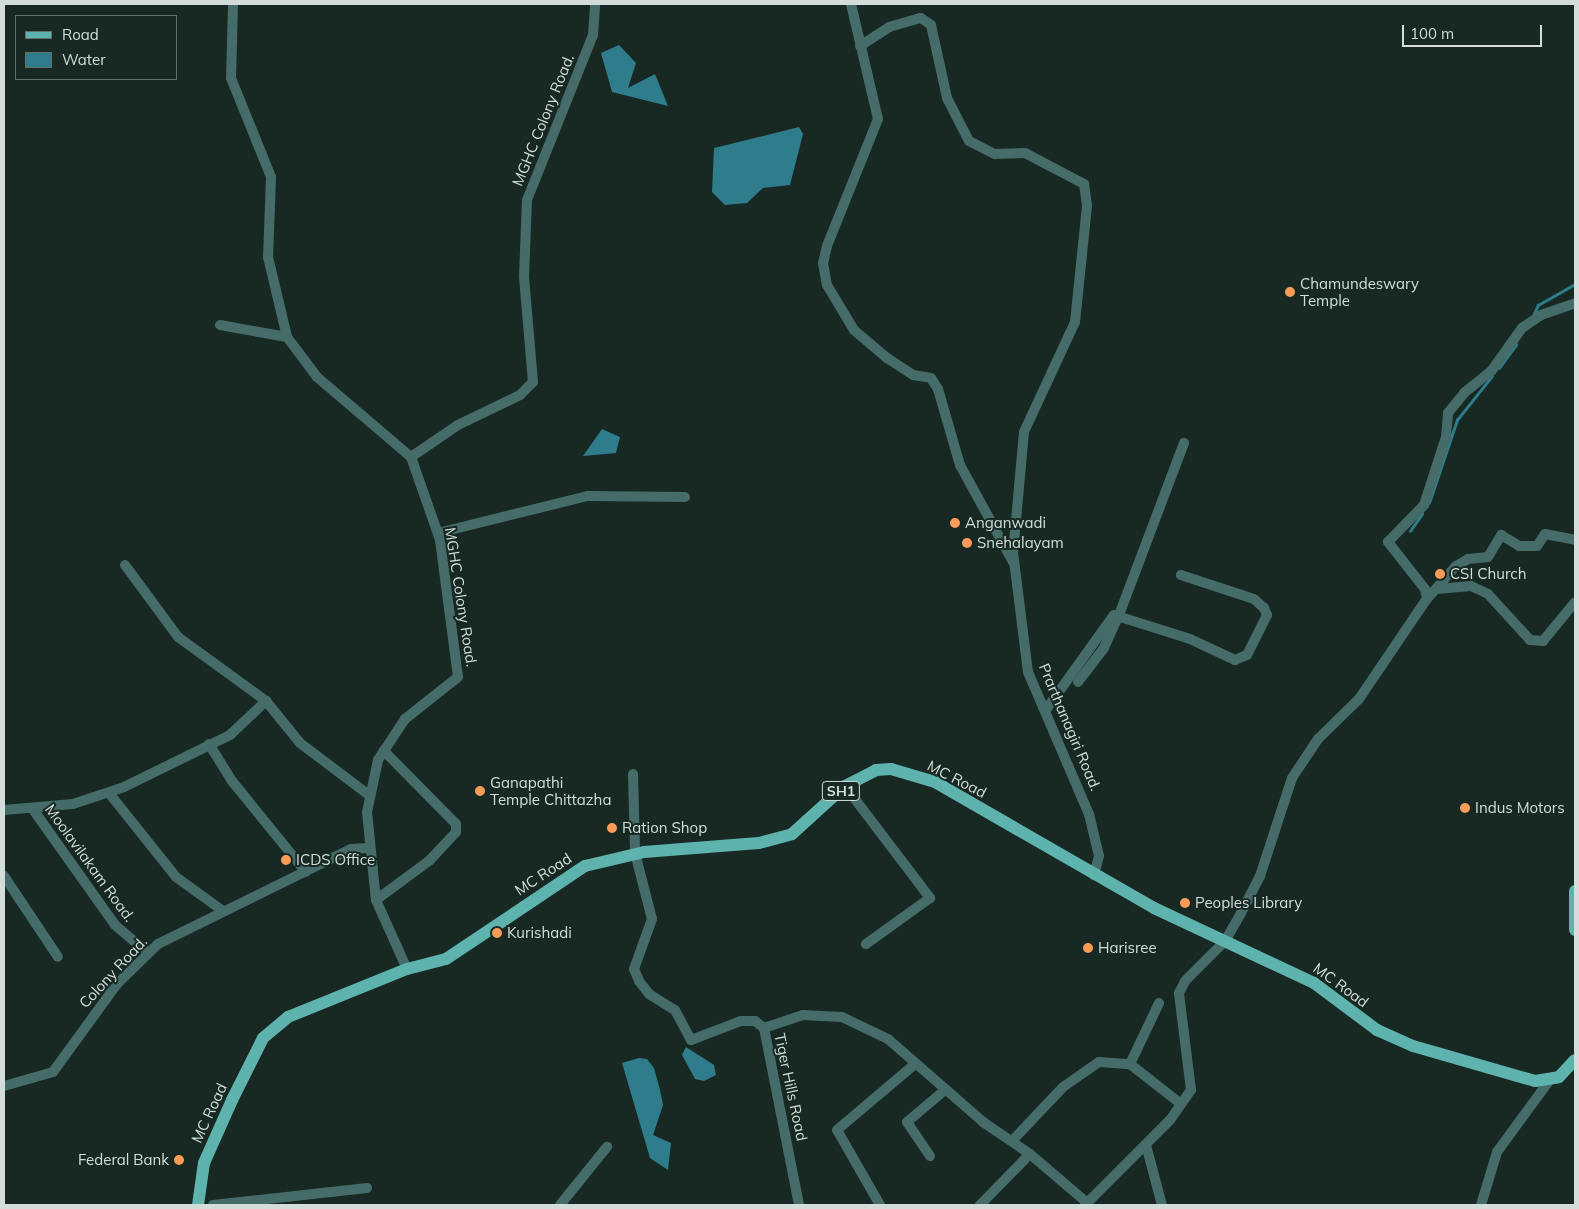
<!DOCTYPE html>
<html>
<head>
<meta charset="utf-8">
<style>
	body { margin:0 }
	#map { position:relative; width:1579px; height:1209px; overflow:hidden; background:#172922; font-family:Mulish,sans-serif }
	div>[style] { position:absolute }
	.water>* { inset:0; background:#2f7c8c }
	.stream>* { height:2.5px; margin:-1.25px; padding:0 1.25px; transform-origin:1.25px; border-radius:1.25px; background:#2f7c8c }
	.street>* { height:10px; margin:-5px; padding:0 5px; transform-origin:5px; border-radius:5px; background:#456c69 }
	.primary>* { height:12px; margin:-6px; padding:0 6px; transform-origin:6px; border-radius:6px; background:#5eb3af }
	.dots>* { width:14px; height:14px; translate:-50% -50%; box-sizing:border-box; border:2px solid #172922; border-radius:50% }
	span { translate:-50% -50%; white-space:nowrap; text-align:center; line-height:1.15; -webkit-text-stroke:4px #172922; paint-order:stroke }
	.shield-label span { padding:1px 4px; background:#172922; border:1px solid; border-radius:4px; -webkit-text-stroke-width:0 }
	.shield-label { font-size:14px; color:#d3deda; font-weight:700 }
	.street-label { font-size:15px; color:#d3deda }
	.poi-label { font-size:15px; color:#d3deda }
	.left { translate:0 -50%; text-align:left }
	.right { translate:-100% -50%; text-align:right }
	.frame { position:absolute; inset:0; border:5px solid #d3deda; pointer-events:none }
	.legend { position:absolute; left:15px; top:15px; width:162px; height:65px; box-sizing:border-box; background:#172922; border:1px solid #62716c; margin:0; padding:6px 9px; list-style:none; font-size:15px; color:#d3deda }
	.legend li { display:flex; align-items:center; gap:10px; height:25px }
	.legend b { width:25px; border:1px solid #62716c }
	.scale { position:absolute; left:1402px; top:25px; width:140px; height:22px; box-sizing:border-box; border:2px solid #d3deda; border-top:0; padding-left:6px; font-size:15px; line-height:18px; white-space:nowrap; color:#d3deda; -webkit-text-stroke:4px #172922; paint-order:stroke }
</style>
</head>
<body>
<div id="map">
	<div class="water">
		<i style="clip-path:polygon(619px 45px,636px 63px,628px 88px,655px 74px,668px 106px,612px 92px,601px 53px)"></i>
		<i style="clip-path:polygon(799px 127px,803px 134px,790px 185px,763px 188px,747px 203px,725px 205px,712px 192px,714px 148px)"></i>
		<i style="clip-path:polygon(602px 429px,620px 437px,616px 453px,583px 456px)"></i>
		<i style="clip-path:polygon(686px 1047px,714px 1065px,716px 1075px,704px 1081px,695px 1079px,682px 1055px)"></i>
		<i style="clip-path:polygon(639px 1058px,647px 1059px,654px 1068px,660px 1090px,663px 1105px,653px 1135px,671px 1143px,668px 1170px,650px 1158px,622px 1063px)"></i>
	</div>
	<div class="stream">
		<i style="left:1533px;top:316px;width:12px;rotate:-66deg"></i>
		<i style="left:1538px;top:305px;width:43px;rotate:-29.6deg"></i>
		<i style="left:1499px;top:368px;width:29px;rotate:-54deg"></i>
		<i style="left:1429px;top:503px;width:88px;rotate:-71.4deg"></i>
		<i style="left:1457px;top:420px;width:56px;rotate:-51.5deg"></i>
		<i style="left:1410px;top:531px;width:21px;rotate:-55deg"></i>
	</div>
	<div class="street">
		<i style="left:233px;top:4px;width:74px;rotate:91.5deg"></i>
		<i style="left:231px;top:78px;width:107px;rotate:68deg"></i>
		<i style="left:271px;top:177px;width:80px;rotate:92.1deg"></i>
		<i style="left:268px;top:257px;width:82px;rotate:76.6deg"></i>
		<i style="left:287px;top:337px;width:50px;rotate:53.1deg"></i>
		<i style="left:317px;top:377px;width:123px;rotate:40.4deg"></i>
		<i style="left:411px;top:457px;width:88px;rotate:70.7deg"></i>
		<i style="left:440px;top:540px;width:138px;rotate:82.5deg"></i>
		<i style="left:458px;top:677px;width:68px;rotate:141.6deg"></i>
		<i style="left:405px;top:719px;width:49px;rotate:123.4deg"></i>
		<i style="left:378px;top:760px;width:53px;rotate:101.9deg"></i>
		<i style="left:367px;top:812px;width:88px;rotate:84.2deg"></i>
		<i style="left:376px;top:900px;width:76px;rotate:65.8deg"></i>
		<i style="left:851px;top:4px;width:118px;rotate:76.8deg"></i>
		<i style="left:878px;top:119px;width:137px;rotate:111.9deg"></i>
		<i style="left:827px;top:246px;width:17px;rotate:103deg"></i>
		<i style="left:823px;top:263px;width:22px;rotate:80deg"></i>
		<i style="left:827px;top:285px;width:52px;rotate:59deg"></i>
		<i style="left:854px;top:330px;width:43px;rotate:40.3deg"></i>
		<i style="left:887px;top:358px;width:31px;rotate:33deg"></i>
		<i style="left:913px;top:375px;width:18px;rotate:9deg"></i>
		<i style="left:931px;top:378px;width:13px;rotate:58deg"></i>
		<i style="left:938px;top:389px;width:79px;rotate:73.9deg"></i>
		<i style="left:960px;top:465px;width:111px;rotate:61.3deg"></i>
		<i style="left:860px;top:46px;width:35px;rotate:-33deg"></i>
		<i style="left:889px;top:27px;width:33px;rotate:-16deg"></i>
		<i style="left:921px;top:18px;width:12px;rotate:35deg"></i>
		<i style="left:931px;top:25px;width:75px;rotate:77.6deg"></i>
		<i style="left:947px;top:98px;width:48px;rotate:62.9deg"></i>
		<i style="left:969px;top:141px;width:29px;rotate:27deg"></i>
		<i style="left:995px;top:154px;width:30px;rotate:-2deg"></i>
		<i style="left:1025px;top:153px;width:67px;rotate:27.7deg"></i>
		<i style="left:1084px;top:184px;width:22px;rotate:82deg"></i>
		<i style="left:1087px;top:206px;width:117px;rotate:95.9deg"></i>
		<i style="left:1075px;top:322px;width:121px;rotate:114.9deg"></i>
		<i style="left:1024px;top:432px;width:121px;rotate:95.2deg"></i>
		<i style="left:1013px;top:552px;width:121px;rotate:82.9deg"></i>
		<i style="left:1028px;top:672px;width:155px;rotate:66.8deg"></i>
		<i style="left:1089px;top:814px;width:43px;rotate:76.6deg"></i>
		<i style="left:1099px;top:856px;width:20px;rotate:105deg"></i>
		<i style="left:220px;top:325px;width:68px;rotate:10.2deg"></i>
		<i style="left:411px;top:457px;width:57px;rotate:-34.2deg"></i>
		<i style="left:458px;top:425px;width:69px;rotate:-25.8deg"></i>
		<i style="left:520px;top:395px;width:18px;rotate:-45deg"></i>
		<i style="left:533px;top:382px;width:105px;rotate:-94.9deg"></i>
		<i style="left:524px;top:277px;width:77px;rotate:-87.8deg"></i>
		<i style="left:527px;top:200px;width:178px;rotate:-68.2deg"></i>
		<i style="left:593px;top:35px;width:31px;rotate:-86deg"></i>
		<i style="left:438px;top:533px;width:154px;rotate:-13.9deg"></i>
		<i style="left:588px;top:496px;width:97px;rotate:0.6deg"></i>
		<i style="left:125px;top:565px;width:89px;rotate:53.6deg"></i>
		<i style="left:178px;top:637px;width:109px;rotate:36deg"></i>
		<i style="left:266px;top:701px;width:54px;rotate:51deg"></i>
		<i style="left:300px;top:743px;width:88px;rotate:37.1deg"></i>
		<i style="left:1437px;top:589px;width:34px;rotate:-5deg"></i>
		<i style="left:1471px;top:586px;width:19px;rotate:25deg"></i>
		<i style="left:1488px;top:594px;width:62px;rotate:47.6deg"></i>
		<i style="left:1530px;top:640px;width:13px;rotate:4deg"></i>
		<i style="left:1543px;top:641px;width:50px;rotate:-50.6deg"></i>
		<i style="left:1427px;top:598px;width:9px;rotate:-103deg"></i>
		<i style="left:1425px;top:589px;width:60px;rotate:-128.2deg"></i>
		<i style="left:1388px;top:542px;width:52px;rotate:-45.8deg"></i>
		<i style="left:1424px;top:505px;width:71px;rotate:-72.1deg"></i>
		<i style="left:1446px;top:437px;width:24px;rotate:-85deg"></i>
		<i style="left:1448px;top:413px;width:26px;rotate:-51deg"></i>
		<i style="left:1464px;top:393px;width:36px;rotate:-39deg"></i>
		<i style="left:1492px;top:370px;width:52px;rotate:-54.5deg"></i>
		<i style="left:1522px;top:328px;width:23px;rotate:-34deg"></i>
		<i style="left:1541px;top:315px;width:36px;rotate:-19deg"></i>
		<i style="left:1078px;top:682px;width:43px;rotate:-52.6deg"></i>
		<i style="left:1104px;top:648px;width:36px;rotate:-66deg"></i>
		<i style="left:1119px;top:615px;width:184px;rotate:-69.3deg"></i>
		<i style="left:1045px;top:711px;width:118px;rotate:-54.3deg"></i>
		<i style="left:1114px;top:615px;width:80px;rotate:17.5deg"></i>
		<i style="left:1190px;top:639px;width:50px;rotate:25deg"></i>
		<i style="left:1235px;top:660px;width:13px;rotate:-23deg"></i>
		<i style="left:1247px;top:655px;width:45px;rotate:-63.4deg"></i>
		<i style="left:1267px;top:615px;width:8px;rotate:-113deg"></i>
		<i style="left:1264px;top:608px;width:13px;rotate:-138deg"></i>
		<i style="left:1254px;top:599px;width:77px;rotate:-161.8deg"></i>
		<i style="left:209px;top:744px;width:44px;rotate:58.1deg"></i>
		<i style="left:232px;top:781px;width:117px;rotate:50.9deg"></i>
		<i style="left:633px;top:774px;width:79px;rotate:88.5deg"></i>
		<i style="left:635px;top:853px;width:68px;rotate:75.6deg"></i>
		<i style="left:652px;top:919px;width:53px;rotate:109.8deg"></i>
		<i style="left:634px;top:969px;width:13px;rotate:67deg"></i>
		<i style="left:639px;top:981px;width:16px;rotate:52deg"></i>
		<i style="left:649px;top:994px;width:31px;rotate:32deg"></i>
		<i style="left:675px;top:1010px;width:34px;rotate:62deg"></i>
		<i style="left:691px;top:1040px;width:53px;rotate:-20.8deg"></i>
		<i style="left:741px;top:1021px;width:14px"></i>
		<i style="left:755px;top:1021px;width:11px;rotate:38deg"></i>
		<i style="left:764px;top:1028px;width:180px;rotate:78.8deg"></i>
		<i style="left:845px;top:786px;width:141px;rotate:52.8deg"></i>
		<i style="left:930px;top:898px;width:79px;rotate:144.3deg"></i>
		<i style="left:109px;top:793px;width:107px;rotate:51.4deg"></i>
		<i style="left:176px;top:877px;width:58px;rotate:35.9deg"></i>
		<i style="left:32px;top:808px;width:143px;rotate:54.6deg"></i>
		<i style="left:115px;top:925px;width:43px;rotate:40.3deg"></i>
		<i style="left:4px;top:810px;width:69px;rotate:-5deg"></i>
		<i style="left:73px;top:804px;width:54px;rotate:-18.4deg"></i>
		<i style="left:124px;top:787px;width:118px;rotate:-26.1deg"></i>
		<i style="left:230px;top:735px;width:50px;rotate:-43.4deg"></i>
		<i style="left:4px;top:876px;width:97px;rotate:56.3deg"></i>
		<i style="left:376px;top:900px;width:67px;rotate:-36.5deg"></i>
		<i style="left:430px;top:860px;width:38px;rotate:-47deg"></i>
		<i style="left:456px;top:832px;width:8px;rotate:-90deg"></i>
		<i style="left:456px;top:824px;width:103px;rotate:-134.6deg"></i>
		<i style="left:1159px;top:1003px;width:68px;rotate:115.4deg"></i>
		<i style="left:1130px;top:1064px;width:65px;rotate:38.1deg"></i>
		<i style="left:764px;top:1028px;width:41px;rotate:-18.4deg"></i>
		<i style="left:803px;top:1015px;width:39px;rotate:3deg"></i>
		<i style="left:842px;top:1017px;width:51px;rotate:25.6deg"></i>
		<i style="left:888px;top:1039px;width:126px;rotate:41.1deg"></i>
		<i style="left:983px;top:1122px;width:57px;rotate:34.2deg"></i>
		<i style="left:1030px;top:1154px;width:72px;rotate:40.5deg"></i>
		<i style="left:4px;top:1086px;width:51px;rotate:-15.9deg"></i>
		<i style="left:53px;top:1072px;width:109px;rotate:-54deg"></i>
		<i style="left:117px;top:984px;width:57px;rotate:-44.3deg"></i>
		<i style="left:158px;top:944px;width:215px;rotate:-26.2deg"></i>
		<i style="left:351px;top:849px;width:17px;rotate:-3deg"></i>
		<i style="left:1012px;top:1141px;width:74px;rotate:-46.6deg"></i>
		<i style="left:1063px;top:1087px;width:44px;rotate:-34.8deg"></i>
		<i style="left:1099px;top:1062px;width:31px;rotate:4deg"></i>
		<i style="left:1146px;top:1145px;width:62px;rotate:75.1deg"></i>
		<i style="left:930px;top:1156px;width:41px;rotate:-124.1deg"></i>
		<i style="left:907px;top:1122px;width:50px;rotate:-40.1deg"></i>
		<i style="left:213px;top:1205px;width:155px;rotate:-6.3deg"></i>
		<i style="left:560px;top:1205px;width:75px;rotate:-51deg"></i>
		<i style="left:880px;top:1205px;width:86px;rotate:-119.8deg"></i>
		<i style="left:837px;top:1130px;width:102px;rotate:-40.2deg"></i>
		<i style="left:980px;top:1205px;width:71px;rotate:-45.6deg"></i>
		<i style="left:1085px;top:1205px;width:120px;rotate:-45deg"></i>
		<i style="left:1170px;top:1120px;width:37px;rotate:-55deg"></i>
		<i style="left:1191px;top:1090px;width:98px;rotate:-97.1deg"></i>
		<i style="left:1179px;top:993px;width:13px;rotate:-63deg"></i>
		<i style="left:1185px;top:981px;width:57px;rotate:-45deg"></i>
		<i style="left:1225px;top:941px;width:32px;rotate:-60deg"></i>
		<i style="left:1241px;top:913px;width:42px;rotate:-62.8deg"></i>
		<i style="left:1260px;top:876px;width:103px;rotate:-71.9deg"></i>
		<i style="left:1292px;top:778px;width:47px;rotate:-56.3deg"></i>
		<i style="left:1318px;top:739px;width:57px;rotate:-44.3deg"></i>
		<i style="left:1359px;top:699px;width:120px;rotate:-55.9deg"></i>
		<i style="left:1426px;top:600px;width:45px;rotate:-48.6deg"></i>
		<i style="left:1456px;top:566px;width:14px;rotate:-30deg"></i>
		<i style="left:1468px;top:559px;width:20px;rotate:-6deg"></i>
		<i style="left:1488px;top:557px;width:26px;rotate:-59deg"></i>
		<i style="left:1501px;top:535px;width:21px;rotate:31deg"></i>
		<i style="left:1519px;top:546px;width:18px"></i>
		<i style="left:1537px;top:546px;width:14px;rotate:-56deg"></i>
		<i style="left:1545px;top:534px;width:31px;rotate:11deg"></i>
		<i style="left:1481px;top:1205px;width:55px;rotate:-73.2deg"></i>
		<i style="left:1497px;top:1152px;width:88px;rotate:-53.8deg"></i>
	</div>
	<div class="primary">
		<i style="left:1575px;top:891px;width:39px;rotate:90deg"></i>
		<i style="left:198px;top:1205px;width:42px;rotate:-81.9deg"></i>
		<i style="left:204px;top:1163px;width:69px;rotate:-66deg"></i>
		<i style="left:232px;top:1100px;width:69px;rotate:-63.4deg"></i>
		<i style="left:263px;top:1038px;width:33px;rotate:-40deg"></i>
		<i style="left:288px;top:1017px;width:128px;rotate:-22deg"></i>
		<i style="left:407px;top:969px;width:40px;rotate:-14.4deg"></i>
		<i style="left:446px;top:959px;width:167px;rotate:-33.8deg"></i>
		<i style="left:585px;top:866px;width:61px;rotate:-13.3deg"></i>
		<i style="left:644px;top:852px;width:115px;rotate:-4.5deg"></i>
		<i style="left:759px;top:843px;width:34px;rotate:-15deg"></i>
		<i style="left:792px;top:834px;width:72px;rotate:-42.2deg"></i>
		<i style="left:845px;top:786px;width:35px;rotate:-27deg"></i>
		<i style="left:876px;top:770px;width:15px;rotate:-4deg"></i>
		<i style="left:891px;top:769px;width:46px;rotate:16.5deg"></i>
		<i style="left:935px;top:782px;width:253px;rotate:29.9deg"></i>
		<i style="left:1154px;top:908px;width:177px;rotate:25.1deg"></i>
		<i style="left:1314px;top:983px;width:79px;rotate:36.7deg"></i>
		<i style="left:1377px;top:1030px;width:39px;rotate:24deg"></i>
		<i style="left:1413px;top:1046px;width:127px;rotate:16deg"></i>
		<i style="left:1535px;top:1081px;width:24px;rotate:-9deg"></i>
		<i style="left:1559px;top:1077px;width:23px;rotate:-47deg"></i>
	</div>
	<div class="dots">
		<i style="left:1290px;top:292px;background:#fe9c57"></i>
		<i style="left:955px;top:523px;background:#fe9c57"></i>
		<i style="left:967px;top:543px;background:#fe9c57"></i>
		<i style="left:1440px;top:574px;background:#fe9c57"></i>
		<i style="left:480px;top:791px;background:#fe9c57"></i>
		<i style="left:1465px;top:808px;background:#fe9c57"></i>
		<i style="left:612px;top:828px;background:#fe9c57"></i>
		<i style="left:286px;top:860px;background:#fe9c57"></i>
		<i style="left:1185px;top:903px;background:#fe9c57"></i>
		<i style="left:497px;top:933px;background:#fe9c57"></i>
		<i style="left:1088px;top:948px;background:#fe9c57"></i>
		<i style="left:179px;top:1160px;background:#fe9c57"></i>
	</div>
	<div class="shield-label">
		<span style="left:841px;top:791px">SH1</span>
	</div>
	<div class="street-label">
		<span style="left:543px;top:120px;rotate:-68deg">MGHC Colony Road.</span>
		<span style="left:461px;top:597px;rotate:81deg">MGHC Colony Road.</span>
		<span style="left:1070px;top:727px;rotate:67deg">Prarthanagiri Road.</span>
		<span style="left:957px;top:779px;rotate:27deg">MC Road</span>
		<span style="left:90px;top:863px;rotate:54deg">Moolavilakam Road.</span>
		<span style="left:543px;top:874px;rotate:-33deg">MC Road</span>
		<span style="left:113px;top:972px;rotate:-47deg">Colony Road.</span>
		<span style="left:1341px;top:985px;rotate:36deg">MC Road</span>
		<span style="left:791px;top:1087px;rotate:78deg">Tiger Hills Road</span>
		<span style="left:209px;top:1113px;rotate:-65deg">MC Road</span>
	</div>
	<div class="poi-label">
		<span class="left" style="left:1300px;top:292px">Chamundeswary<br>Temple</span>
		<span class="left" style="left:965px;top:523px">Anganwadi</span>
		<span class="left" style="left:977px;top:543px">Snehalayam</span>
		<span class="left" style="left:1450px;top:574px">CSI Church</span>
		<span class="left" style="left:490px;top:791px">Ganapathi<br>Temple Chittazha</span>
		<span class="left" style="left:1475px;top:808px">Indus Motors</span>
		<span class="left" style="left:622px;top:828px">Ration Shop</span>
		<span class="left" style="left:296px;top:860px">ICDS Office</span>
		<span class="left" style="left:1195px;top:903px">Peoples Library</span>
		<span class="left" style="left:507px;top:933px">Kurishadi</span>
		<span class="left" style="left:1098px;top:948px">Harisree</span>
		<span class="right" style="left:169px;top:1160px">Federal Bank</span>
	</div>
	<div class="frame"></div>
	<ul class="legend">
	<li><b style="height:6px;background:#5eb3af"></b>Road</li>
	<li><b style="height:14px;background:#2f7c8c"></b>Water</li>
	</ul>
	<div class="scale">100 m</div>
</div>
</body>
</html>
